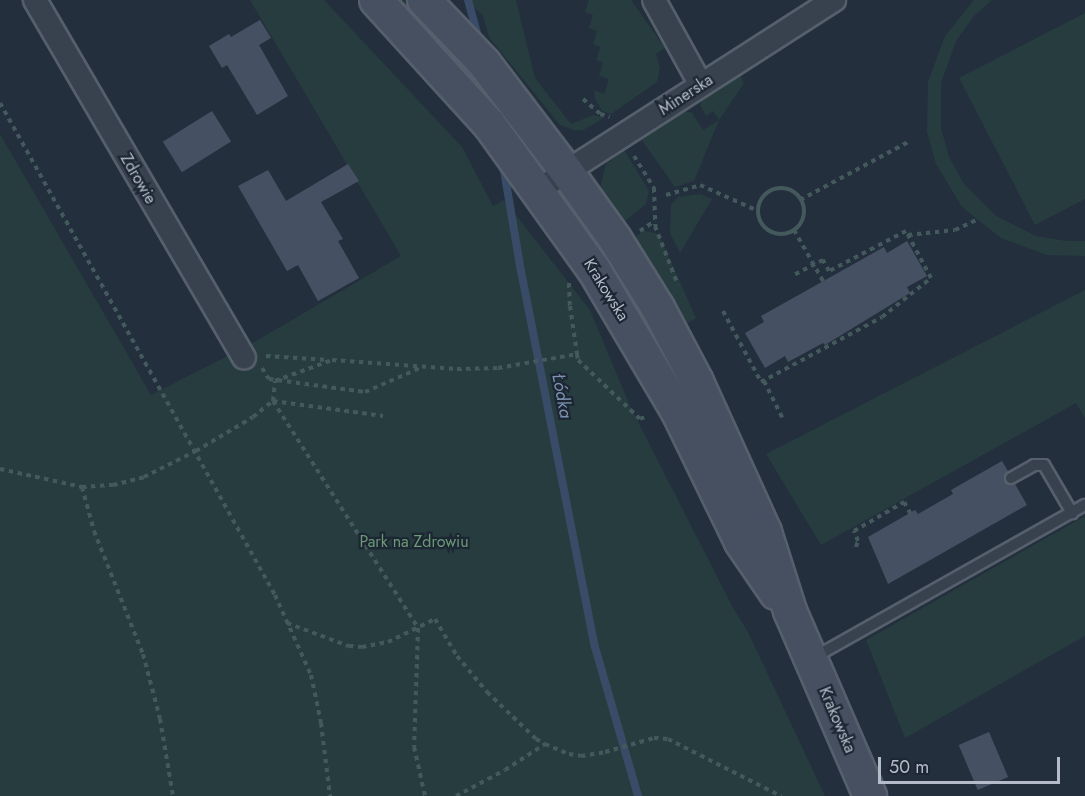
<!DOCTYPE html>
<html>
<head>
<meta charset="utf-8">
<style>
	body { margin:0 }
	#map { position:relative; width:1085px; height:796px; overflow:hidden; background:#242f3e; font-family:Jost,sans-serif }
	div>[style] { position:absolute }
	.green>* { inset:0; background:#263c3f }
	.stream>* { height:8px; margin:-4px; padding:0 4px; transform-origin:4px; border-radius:4px; background:#394c67 }
	.building>* { inset:0; background:#455162; transform-origin:0 0 }
	.path>* { height:4px; margin-top:-2px; transform-origin:0; background:repeating-linear-gradient(90deg,#44595c 0 4.5px,transparent 0 9px) }
	.path>.ring { margin:-2px; padding:0; box-sizing:content-box; background:none; border:4px solid #44595c; border-radius:50% }
	.roads { filter:drop-shadow(2px 0 #565f6c) drop-shadow(-2px 0 #565f6c) drop-shadow(0 2px #565f6c) drop-shadow(0 -2px #565f6c) }
	.lane>* { height:10px; margin:-5px; padding:0 5px; transform-origin:5px; border-radius:5px; background:#38414e }
	.street>* { height:22px; margin:-11px; padding:0 11px; transform-origin:11px; border-radius:11px; background:#38414e }
	.secondary>* { height:32px; margin:-16px; padding:0 16px; transform-origin:16px; border-radius:16px; background:#465061 }
	span { translate:-50% -50%; white-space:nowrap; text-align:center; line-height:1.15; -webkit-text-stroke:4.5px #1d2633; paint-order:stroke }
	.street-label { font-size:16px; color:#b4bcc9 }
	.park-label { font-size:16px; color:#6b9a76 }
	.water-label { font-size:18px; color:#7c92b1; font-style:italic }
	.scale { position:absolute; left:878px; top:757px; width:182px; height:27px; box-sizing:border-box; border:3px solid #b4bcc9; border-top:0; padding-left:8px; font-size:18px; line-height:21px; white-space:nowrap; color:#b4bcc9; -webkit-text-stroke:4px #1d2633; paint-order:stroke }
</style>
</head>
<body>
<div id="map">
	<div class="green">
		<i style="clip-path:polygon(250px 0,324px 0,462px 147px,493px 206px,504px 200px,590px 310px,630px 406px,732px 606px,748px 632px,825px 796px,0 796px,0 134px,151px 395px,251px 344px,401px 256px)"></i>
		<i style="clip-path:polygon(395px 0,406px 0,462px 59px,536px 156px,529px 154px)"></i>
		<i style="clip-path:polygon(466px 0,516px 0,535px 78px,571px 124px,593px 115px,604px 118px,583px 130px,574px 130px,560px 125px,489px 37px,483px 16px)"></i>
		<i style="clip-path:polygon(589px 0,631px 0,665px 48px,656px 54px,660px 68px,657px 82px,611px 114px,602px 111px,595px 98px,594px 90px,604px 94px,609px 79px,599px 76px,603px 63px,596px 60px,600px 47px,593px 44px,597px 31px,589px 28px,593px 15px,585px 12px)"></i>
		<i style="clip-path:polygon(974px 0,992px 0,974px 16px,956px 41px,941px 83px,941px 128px,949px 157px,964px 184px,996px 216px,1036px 236px,1066px 241px,1085px 241px,1085px 256px,1047px 255px,1001px 238px,962px 207px,936px 164px,927px 132px,928px 82px,945px 36px)"></i>
		<i style="clip-path:polygon(1085px 13px,1085px 199px,1035px 225px,959px 78px)"></i>
		<i style="clip-path:polygon(739px 71px,744px 83px,719px 120px,694px 181px,675px 187px,641px 139px,684px 111px,692px 113px,703px 130px,719px 120px,713px 111px,706px 116px,700px 105px,702px 100px,721px 89px,726px 79px)"></i>
		<i style="clip-path:polygon(624px 150px,649px 191px,646px 204px,620px 225px,600px 188px,606px 164px)"></i>
		<i style="clip-path:polygon(700px 194px,712px 199px,680px 253px,670px 233px,671px 205px,678px 197px)"></i>
		<i style="clip-path:polygon(644px 231px,656px 233px,660px 237px,696px 318px,685px 325px,630px 241px)"></i>
		<i style="clip-path:polygon(612px 259px,633px 293px,688px 394px,683px 396px,605px 264px)"></i>
		<i style="clip-path:polygon(1085px 290px,1085px 418px,1076px 403px,821px 545px,766px 454px)"></i>
		<i style="clip-path:polygon(1085px 516px,1085px 636px,905px 738px,866px 640px)"></i>
	</div>
	<div class="stream">
		<i style="left:468px;top:0;width:46px;rotate:74.7deg"></i>
		<i style="left:503px;top:164px;width:109px;rotate:80.5deg"></i>
		<i style="left:521px;top:271px;width:383px;rotate:78.9deg"></i>
		<i style="left:595px;top:647px;width:155px;rotate:73.9deg"></i>
	</div>
	<div class="building">
		<i style="clip-path:polygon(260px 20px,271px 38px,259px 45px,288px 96px,257px 115px,227px 65px,222px 68px,209px 46px,229px 34px,231px 37px)"></i>
		<i style="left:212px;top:111px;width:36px;height:58px;rotate:58deg"></i>
		<i style="clip-path:polygon(348px 164px,359px 181px,321px 202px,343px 239px,338px 241px,359px 278px,318px 301px,298px 265px,287px 271px,238px 186px,268px 170px,286px 201px)"></i>
		<i style="clip-path:polygon(907px 241px,927px 276px,907px 287px,910px 293px,825px 345px,823px 343px,788px 362px,785px 356px,765px 368px,745px 333px,764px 322px,761px 316px,884px 247px,887px 253px)"></i>
		<i style="clip-path:polygon(1002px 461px,1008px 471px,1004px 477px,1005px 482px,1015px 484px,1027px 505px,888px 584px,868px 537px,915px 510px,918px 514px,953px 494px,951px 490px)"></i>
		<i style="left:989px;top:732px;width:49px;height:33px;rotate:67deg"></i>
	</div>
	<div class="path">
		<i style="left:583px;top:99px;width:23px;rotate:41deg"></i>
		<i style="left:600px;top:114px;width:10px;rotate:17deg"></i>
		<i style="left:0;top:103px;width:564px;rotate:60.8deg"></i>
		<i style="left:275px;top:595px;width:88px;rotate:65.8deg"></i>
		<i style="left:311px;top:675px;width:49px;rotate:78.2deg"></i>
		<i style="left:321px;top:723px;width:74px;rotate:83deg"></i>
		<i style="left:634px;top:156px;width:38px;rotate:58deg"></i>
		<i style="left:654px;top:188px;width:38px;rotate:88deg"></i>
		<i style="left:655px;top:226px;width:63px;rotate:68.7deg"></i>
		<i class="ring" style="left:758px;top:188px;width:42px;height:42px"></i>
		<i style="left:666px;top:195px;width:35px;rotate:-16deg"></i>
		<i style="left:700px;top:185px;width:64px;rotate:24.1deg"></i>
		<i style="left:800px;top:200px;width:123px;rotate:-28.2deg"></i>
		<i style="left:794px;top:230px;width:59px;rotate:60.4deg"></i>
		<i style="left:640px;top:231px;width:18px;rotate:-34deg"></i>
		<i style="left:908px;top:235px;width:47px;rotate:-6.1deg"></i>
		<i style="left:955px;top:230px;width:23px;rotate:-25deg"></i>
		<i style="left:569px;top:283px;width:23px;rotate:88deg"></i>
		<i style="left:570px;top:306px;width:49px;rotate:81.7deg"></i>
		<i style="left:723px;top:311px;width:81px;rotate:61.8deg"></i>
		<i style="left:761px;top:382px;width:137px;rotate:-28.2deg"></i>
		<i style="left:882px;top:317px;width:63px;rotate:-38.5deg"></i>
		<i style="left:931px;top:278px;width:53px;rotate:-118deg"></i>
		<i style="left:906px;top:231px;width:87px;rotate:152.5deg"></i>
		<i style="left:829px;top:271px;width:13px;rotate:-119deg"></i>
		<i style="left:823px;top:260px;width:34px;rotate:153deg"></i>
		<i style="left:266px;top:356px;width:62px;rotate:3.7deg"></i>
		<i style="left:262px;top:368px;width:13px;rotate:58deg"></i>
		<i style="left:269px;top:379px;width:97px;rotate:7.7deg"></i>
		<i style="left:365px;top:392px;width:60px;rotate:-23.6deg"></i>
		<i style="left:764px;top:381px;width:42px;rotate:63.4deg"></i>
		<i style="left:273px;top:401px;width:269px;rotate:57.4deg"></i>
		<i style="left:418px;top:628px;width:119px;rotate:91.9deg"></i>
		<i style="left:414px;top:747px;width:50px;rotate:77.3deg"></i>
		<i style="left:273px;top:401px;width:111px;rotate:7.8deg"></i>
		<i style="left:0;top:469px;width:84px;rotate:12.4deg"></i>
		<i style="left:82px;top:487px;width:31px;rotate:-4deg"></i>
		<i style="left:113px;top:485px;width:32px;rotate:-14deg"></i>
		<i style="left:144px;top:477px;width:58px;rotate:-26.6deg"></i>
		<i style="left:196px;top:451px;width:66px;rotate:-30.8deg"></i>
		<i style="left:253px;top:417px;width:26px;rotate:-39deg"></i>
		<i style="left:273px;top:401px;width:20px;rotate:-84deg"></i>
		<i style="left:275px;top:381px;width:61px;rotate:-20.2deg"></i>
		<i style="left:332px;top:360px;width:125px;rotate:4.1deg"></i>
		<i style="left:457px;top:369px;width:41px;rotate:-1.4deg"></i>
		<i style="left:498px;top:368px;width:80px;rotate:-10deg"></i>
		<i style="left:577px;top:354px;width:6px;rotate:81deg"></i>
		<i style="left:578px;top:360px;width:86px;rotate:43.6deg"></i>
		<i style="left:640px;top:419px;width:8px;rotate:-23deg"></i>
		<i style="left:82px;top:487px;width:46px;rotate:74.7deg"></i>
		<i style="left:94px;top:531px;width:132px;rotate:68.3deg"></i>
		<i style="left:143px;top:654px;width:67px;rotate:75.3deg"></i>
		<i style="left:160px;top:719px;width:78px;rotate:80.4deg"></i>
		<i style="left:856px;top:547px;width:6px;rotate:-72deg"></i>
		<i style="left:858px;top:541px;width:11px;rotate:-112deg"></i>
		<i style="left:854px;top:531px;width:58px;rotate:-30.1deg"></i>
		<i style="left:904px;top:502px;width:13px;rotate:61deg"></i>
		<i style="left:287px;top:623px;width:66px;rotate:20.4deg"></i>
		<i style="left:349px;top:646px;width:13px;rotate:4deg"></i>
		<i style="left:362px;top:647px;width:26px;rotate:-11deg"></i>
		<i style="left:388px;top:642px;width:52px;rotate:-26.1deg"></i>
		<i style="left:435px;top:619px;width:43px;rotate:59.3deg"></i>
		<i style="left:457px;top:656px;width:47px;rotate:50.2deg"></i>
		<i style="left:487px;top:692px;width:68px;rotate:43.8deg"></i>
		<i style="left:536px;top:739px;width:10px;rotate:29deg"></i>
		<i style="left:545px;top:744px;width:26px;rotate:23deg"></i>
		<i style="left:569px;top:754px;width:12px;rotate:9deg"></i>
		<i style="left:581px;top:756px;width:24px;rotate:-9deg"></i>
		<i style="left:605px;top:752px;width:51px;rotate:-15.9deg"></i>
		<i style="left:654px;top:738px;width:14px;rotate:4deg"></i>
		<i style="left:668px;top:739px;width:127px;rotate:26.8deg"></i>
		<i style="left:456px;top:796px;width:55px;rotate:-28deg"></i>
		<i style="left:505px;top:770px;width:48px;rotate:-33deg"></i>
	</div>
	<div class="roads">
		<div class="lane">
			<i style="left:1011px;top:478px;width:26px;rotate:-29deg"></i>
			<i style="left:1034px;top:465px;width:10px"></i>
			<i style="left:1044px;top:465px;width:56px;rotate:59.7deg"></i>
			<i style="left:813px;top:658px;width:312px;rotate:-29.4deg"></i>
		</div>
		<div class="street">
			<i style="left:35px;top:0;width:414px;rotate:59.7deg"></i>
			<i style="left:654px;top:0;width:97px;rotate:61.1deg"></i>
			<i style="left:538px;top:190px;width:352px;rotate:-32.7deg"></i>
		</div>
		<div class="secondary">
			<i style="left:376px;top:0;width:168px;rotate:47.7deg"></i>
			<i style="left:489px;top:124px;width:180px;rotate:54.3deg"></i>
			<i style="left:594px;top:270px;width:165px;rotate:59.4deg"></i>
			<i style="left:678px;top:412px;width:144px;rotate:64.1deg"></i>
			<i style="left:741px;top:542px;width:62px;rotate:55.5deg"></i>
			<i style="left:424px;top:0;width:87px;rotate:46.4deg"></i>
			<i style="left:484px;top:63px;width:137px;rotate:52.7deg"></i>
			<i style="left:567px;top:172px;width:82px;rotate:54.4deg"></i>
			<i style="left:615px;top:239px;width:81px;rotate:58.1deg"></i>
			<i style="left:658px;top:308px;width:84px;rotate:62.2deg"></i>
			<i style="left:697px;top:382px;width:165px;rotate:65.6deg"></i>
			<i style="left:765px;top:532px;width:83px;rotate:72.4deg"></i>
			<i style="left:790px;top:611px;width:202px;rotate:66.6deg"></i>
		</div>
	</div>
	<div class="street-label">
		<span style="left:686px;top:95px;rotate:-33deg">Minerska</span>
		<span style="left:138px;top:179px;rotate:60deg">Zdrowie</span>
		<span style="left:606px;top:290px;rotate:58deg">Krakowska</span>
		<span style="left:837px;top:720px;rotate:67deg">Krakowska</span>
	</div>
	<div class="park-label">
		<span style="left:414px;top:542px">Park na Zdrowiu</span>
	</div>
	<div class="water-label">
		<span style="left:562px;top:396px;rotate:79deg">Łódka</span>
	</div>
	<div class="scale">50 m</div>
</div>
</body>
</html>
